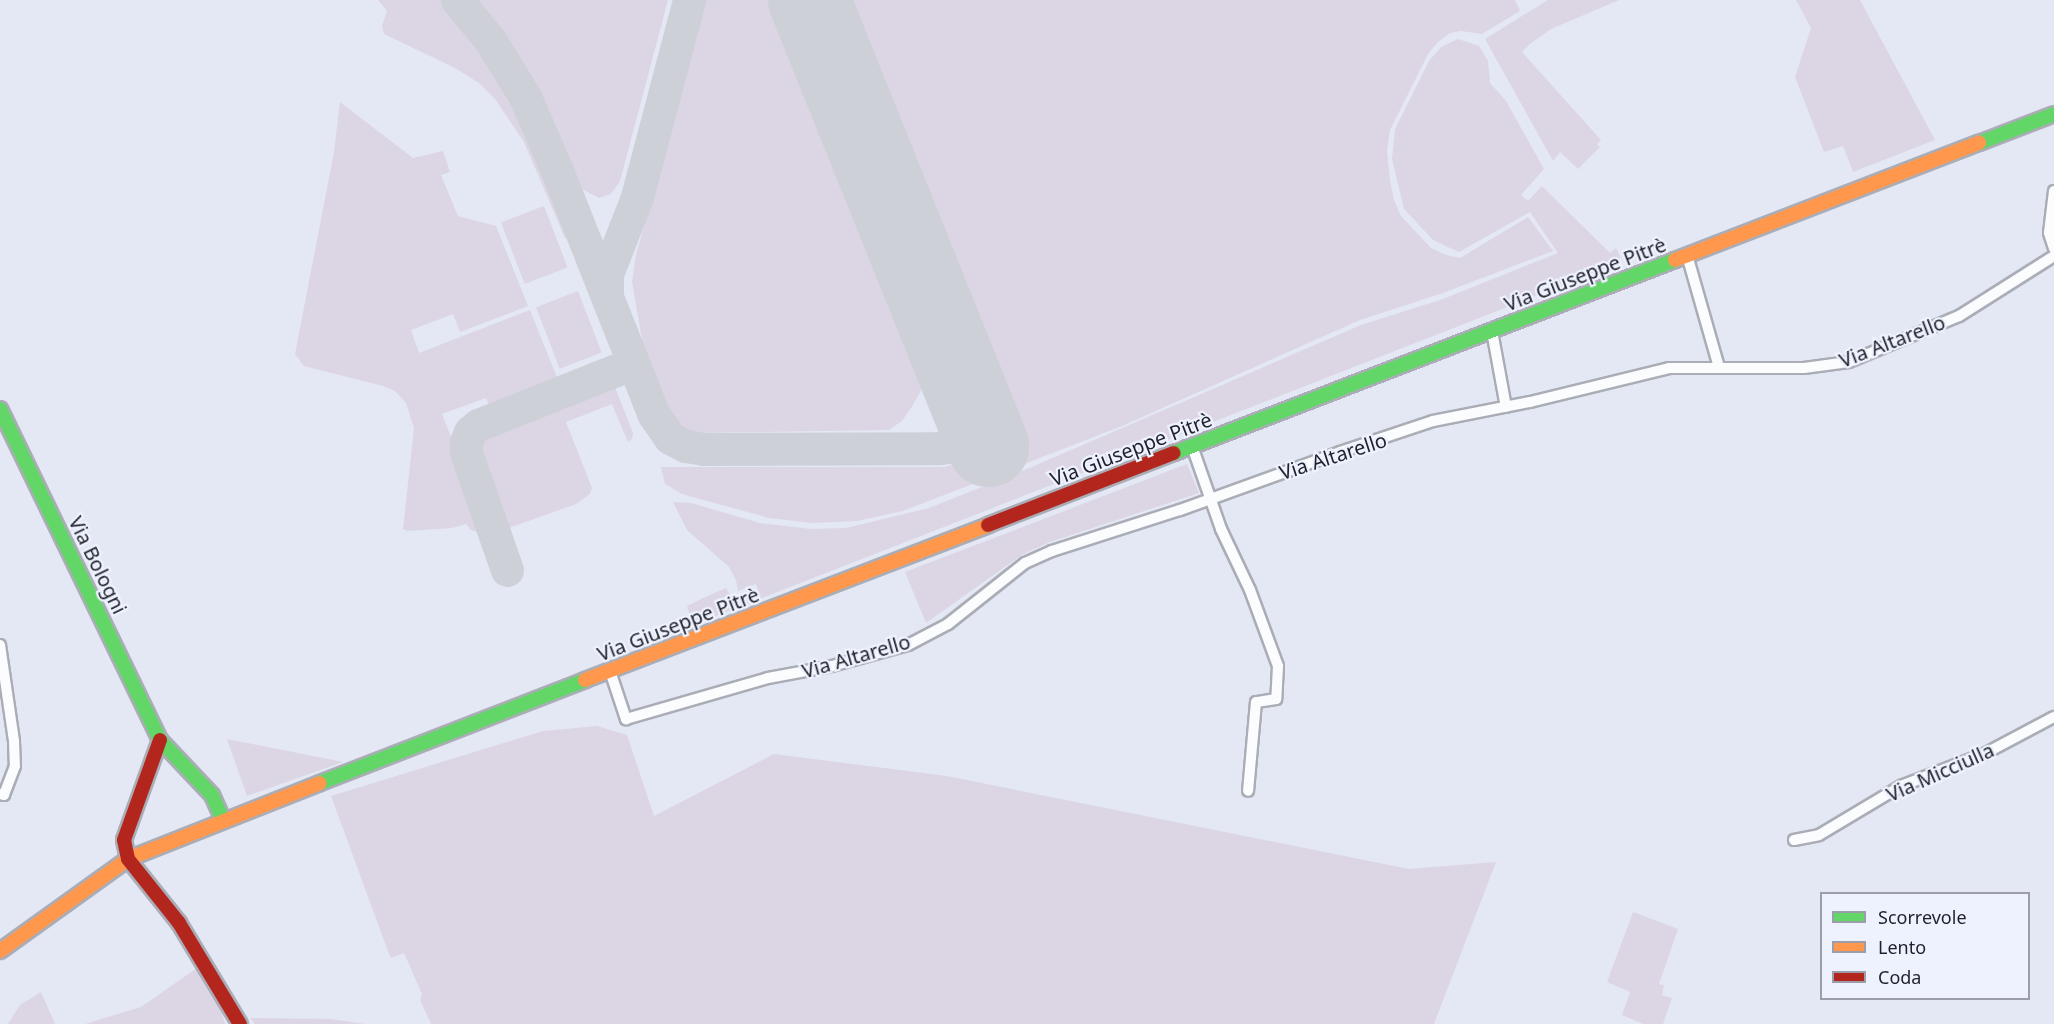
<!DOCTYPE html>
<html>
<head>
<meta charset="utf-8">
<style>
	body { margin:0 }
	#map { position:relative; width:2054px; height:1024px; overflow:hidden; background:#e4e8f4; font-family:"Noto Sans",sans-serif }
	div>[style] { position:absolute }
	.green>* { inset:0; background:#dcd5e4; transform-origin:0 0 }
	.taxiway>* { height:33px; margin:-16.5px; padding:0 16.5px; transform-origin:16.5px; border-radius:16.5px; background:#ced0d8 }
	.runway>* { height:82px; margin:-41px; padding:0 41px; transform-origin:41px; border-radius:41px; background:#ced0d8 }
	.roads { filter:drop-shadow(2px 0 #aaadb6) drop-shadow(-2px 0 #aaadb6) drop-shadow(0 2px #aaadb6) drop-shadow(0 -2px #aaadb6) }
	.street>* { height:10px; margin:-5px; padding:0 5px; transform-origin:5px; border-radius:5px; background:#fbfcfd }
	.fast>* { height:14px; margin:-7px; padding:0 7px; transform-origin:7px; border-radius:7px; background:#63d668 }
	.slow>* { height:14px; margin:-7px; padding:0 7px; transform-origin:7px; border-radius:7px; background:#ff974d }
	.jam>* { height:14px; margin:-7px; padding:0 7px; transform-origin:7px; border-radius:7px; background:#b3261e }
	span { translate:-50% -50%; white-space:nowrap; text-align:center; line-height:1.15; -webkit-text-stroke:4.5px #eef2ff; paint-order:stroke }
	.street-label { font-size:20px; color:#1e2128 }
	.legend { position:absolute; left:1820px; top:892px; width:210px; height:108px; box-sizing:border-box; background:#eef2ff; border:2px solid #9b9ea9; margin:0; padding:8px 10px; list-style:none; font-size:18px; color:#1e2128 }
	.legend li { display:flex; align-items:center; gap:12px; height:30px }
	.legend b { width:30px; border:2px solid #9b9ea9 }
</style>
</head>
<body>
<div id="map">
	<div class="green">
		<i style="clip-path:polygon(378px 0,445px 0,501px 66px,517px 95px,539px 146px,572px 235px,565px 238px,524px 142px,495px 99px,479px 83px,455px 68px,384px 34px,382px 26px,387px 11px)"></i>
		<i style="clip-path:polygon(474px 0,668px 0,620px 181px,611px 194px,599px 198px,580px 188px,545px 108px,522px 65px)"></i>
		<i style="clip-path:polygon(706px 0,773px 0,924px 374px,921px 391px,911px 408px,902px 421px,889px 430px,691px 433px,679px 426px,665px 410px,654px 389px,647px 368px,632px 282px,636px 255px)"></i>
		<i style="clip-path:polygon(849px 0,1515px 0,1520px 11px,1482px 34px,1461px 31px,1450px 33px,1438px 42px,1428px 54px,1390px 130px,1387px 151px,1390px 180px,1394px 200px,1401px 216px,1431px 248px,1446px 255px,1460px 258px,1528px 217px,1553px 251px,1443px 293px,1360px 320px,1122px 426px,903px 511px,857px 521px,812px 523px,769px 518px,682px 494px,665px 484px,661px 467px,945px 467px,1025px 436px)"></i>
		<i style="clip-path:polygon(1548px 0,1619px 0,1551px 29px,1530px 44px,1522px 52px,1601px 140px,1597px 144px,1600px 147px,1578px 169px,1560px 152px,1553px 161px,1485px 39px)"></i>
		<i style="clip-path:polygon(1796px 0,1860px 0,1935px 140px,1853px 172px,1843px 146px,1824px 152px,1795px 77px,1811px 28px)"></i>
		<i style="clip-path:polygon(1458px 39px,1479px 46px,1488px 61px,1490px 83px,1506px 101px,1544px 169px,1521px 195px,1528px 201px,1542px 186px,1610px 253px,1616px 248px,1620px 256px,1620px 263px,693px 625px,687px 606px,703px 598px,726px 588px,730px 595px,716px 600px,718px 608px,759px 593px,756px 584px,738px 591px,736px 580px,729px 567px,687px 530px,673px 502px,691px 503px,760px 523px,811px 529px,846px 528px,929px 508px,1034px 466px,1361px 325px,1443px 299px,1558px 253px,1530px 212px,1459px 252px,1433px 240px,1404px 209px,1392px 159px,1395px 129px,1429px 61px,1441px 47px)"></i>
		<i style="clip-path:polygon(340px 102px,413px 158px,443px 151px,450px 172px,441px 175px,458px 216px,496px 226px,528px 306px,460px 332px,453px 314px,411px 330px,419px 353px,530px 310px,560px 385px,492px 413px,486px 398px,442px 414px,485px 524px,485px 532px,482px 534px,471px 530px,466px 524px,452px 528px,407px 531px,403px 529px,414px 428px,406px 403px,395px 391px,383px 386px,304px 366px,295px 354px,334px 152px)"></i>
		<i style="left:544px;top:206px;width:66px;height:46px;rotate:69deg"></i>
		<i style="left:578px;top:291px;width:66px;height:45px;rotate:69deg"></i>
		<i style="clip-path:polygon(611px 377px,633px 433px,632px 439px,628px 442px,612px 404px,566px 422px,592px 488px,590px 494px,576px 504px,503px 530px,495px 527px,470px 457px,471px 439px,478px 432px,494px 423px)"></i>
		<i style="clip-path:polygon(1187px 464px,1199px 493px,1050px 542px,1023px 554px,926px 623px,905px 572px)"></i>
		<i style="clip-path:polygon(597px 726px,627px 735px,654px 816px,774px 754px,947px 776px,1409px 869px,1496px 862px,1434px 1024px,431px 1024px,420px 1000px,422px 994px,404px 953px,391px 958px,389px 954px,331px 796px,543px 731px)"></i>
		<i style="clip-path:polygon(227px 739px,343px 762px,247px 796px)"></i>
		<i style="clip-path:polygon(1633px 912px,1678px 929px,1659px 984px,1664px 985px,1662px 995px,1672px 998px,1663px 1024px,1643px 1024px,1622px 1015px,1630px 992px,1607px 982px)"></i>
		<i style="clip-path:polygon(197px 968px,219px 1002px,225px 1024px,85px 1024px,141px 1007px)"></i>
		<i style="clip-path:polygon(41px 992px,55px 1024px,8px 1024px,20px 1005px)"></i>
		<i style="clip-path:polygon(250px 1018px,331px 1019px,365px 1024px,255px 1024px)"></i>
	</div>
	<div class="taxiway">
		<i style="left:457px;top:0;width:52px;rotate:50.5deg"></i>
		<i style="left:490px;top:40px;width:67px;rotate:58.4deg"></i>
		<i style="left:525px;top:97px;width:83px;rotate:66.5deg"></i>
		<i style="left:558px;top:173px;width:260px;rotate:68.4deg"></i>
		<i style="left:654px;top:415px;width:28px;rotate:55deg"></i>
		<i style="left:670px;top:438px;width:17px;rotate:28deg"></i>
		<i style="left:685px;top:446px;width:18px;rotate:9deg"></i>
		<i style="left:703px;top:449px;width:236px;rotate:-0.2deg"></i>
		<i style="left:939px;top:448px;width:20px;rotate:-6deg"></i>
		<i style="left:959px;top:446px;width:27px;rotate:-22deg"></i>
		<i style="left:607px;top:295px;width:21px;rotate:-90deg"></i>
		<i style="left:607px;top:274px;width:83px;rotate:-68.7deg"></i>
		<i style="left:637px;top:197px;width:204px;rotate:-75.2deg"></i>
		<i style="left:507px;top:570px;width:125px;rotate:-109.2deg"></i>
		<i style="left:466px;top:452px;width:10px;rotate:-90deg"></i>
		<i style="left:466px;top:442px;width:11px;rotate:-68deg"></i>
		<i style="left:470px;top:432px;width:11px;rotate:-41deg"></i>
		<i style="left:478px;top:425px;width:149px;rotate:-21.7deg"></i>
	</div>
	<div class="runway">
		<i style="left:809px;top:0;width:481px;rotate:68.1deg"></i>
	</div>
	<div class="roads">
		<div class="street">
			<i style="left:2054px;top:191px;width:42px;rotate:96.8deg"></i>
			<i style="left:2049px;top:233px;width:16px;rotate:72deg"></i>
			<i style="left:1687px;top:255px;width:116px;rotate:74.1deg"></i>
			<i style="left:1492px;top:331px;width:77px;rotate:79.6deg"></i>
			<i style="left:1192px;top:446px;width:88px;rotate:70.7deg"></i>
			<i style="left:1221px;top:529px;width:68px;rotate:64.6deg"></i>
			<i style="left:1250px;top:590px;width:81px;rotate:69.8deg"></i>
			<i style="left:1278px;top:666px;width:33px;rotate:93deg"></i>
			<i style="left:1276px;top:699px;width:20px;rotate:171deg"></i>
			<i style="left:1256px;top:702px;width:89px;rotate:95.1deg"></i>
			<i style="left:0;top:645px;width:97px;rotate:81.7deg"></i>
			<i style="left:14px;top:741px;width:25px;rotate:88deg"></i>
			<i style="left:15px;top:766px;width:31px;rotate:111deg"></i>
			<i style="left:4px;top:795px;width:4px;rotate:-166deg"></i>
			<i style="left:610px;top:671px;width:51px;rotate:71.6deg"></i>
			<i style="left:626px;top:719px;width:148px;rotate:-16.1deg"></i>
			<i style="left:768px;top:678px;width:65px;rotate:-10.6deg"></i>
			<i style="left:832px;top:666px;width:79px;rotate:-15.4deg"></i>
			<i style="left:908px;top:645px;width:45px;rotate:-27.7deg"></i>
			<i style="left:948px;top:624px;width:98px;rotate:-38.4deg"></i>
			<i style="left:1025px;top:563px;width:30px;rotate:-24deg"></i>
			<i style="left:1052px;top:551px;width:134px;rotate:-17.8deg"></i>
			<i style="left:1180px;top:510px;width:170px;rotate:-19.9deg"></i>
			<i style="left:1340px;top:452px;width:98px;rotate:-18.4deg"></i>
			<i style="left:1433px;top:421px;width:99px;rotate:-11.1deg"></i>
			<i style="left:1530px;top:402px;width:143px;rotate:-13.7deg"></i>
			<i style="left:1669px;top:368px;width:135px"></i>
			<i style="left:1804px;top:368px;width:45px;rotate:-7.6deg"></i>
			<i style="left:1849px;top:362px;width:119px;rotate:-22.7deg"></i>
			<i style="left:1959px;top:316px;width:112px;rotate:-32.3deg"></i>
			<i style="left:1794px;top:840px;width:25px;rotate:-11deg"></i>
			<i style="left:1819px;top:835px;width:96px;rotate:-30.9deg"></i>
			<i style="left:1901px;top:786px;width:89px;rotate:-21.1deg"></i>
			<i style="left:1984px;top:754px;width:79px;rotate:-27.9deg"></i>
		</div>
		<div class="fast">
			<i style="left:1979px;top:143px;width:80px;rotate:-21.1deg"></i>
			<i style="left:0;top:409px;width:368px;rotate:64.2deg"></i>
			<i style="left:160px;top:740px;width:76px;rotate:46.6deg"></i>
			<i style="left:212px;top:795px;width:27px;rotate:66deg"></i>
			<i style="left:1174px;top:453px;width:537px;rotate:-21.07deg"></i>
			<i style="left:320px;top:783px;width:284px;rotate:-21.2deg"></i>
		</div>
		<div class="slow">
			<i style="left:1675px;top:260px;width:326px;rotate:-21.1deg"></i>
			<i style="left:585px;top:680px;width:432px;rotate:-21deg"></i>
			<i style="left:0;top:951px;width:158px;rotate:-35.7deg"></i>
			<i style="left:128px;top:859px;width:206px;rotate:-21.6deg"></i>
		</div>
		<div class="jam">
			<i style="left:988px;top:525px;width:199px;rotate:-21.2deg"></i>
			<i style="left:160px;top:740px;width:106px;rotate:109.8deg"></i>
			<i style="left:124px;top:840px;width:19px;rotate:78deg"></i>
			<i style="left:128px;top:859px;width:82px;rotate:51.4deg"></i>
			<i style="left:179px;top:923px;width:118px;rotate:58.9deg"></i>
		</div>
	</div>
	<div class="street-label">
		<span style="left:1585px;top:274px;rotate:-21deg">Via Giuseppe Pitrè</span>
		<span style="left:1892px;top:341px;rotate:-21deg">Via Altarello</span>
		<span style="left:1131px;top:449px;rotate:-21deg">Via Giuseppe Pitrè</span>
		<span style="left:1333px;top:456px;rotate:-18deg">Via Altarello</span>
		<span style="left:98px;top:565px;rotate:64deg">Via Bologni</span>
		<span style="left:678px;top:624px;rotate:-21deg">Via Giuseppe Pitrè</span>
		<span style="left:856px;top:656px;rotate:-16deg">Via Altarello</span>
		<span style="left:1940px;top:772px;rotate:-24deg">Via Micciulla</span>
	</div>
	<ul class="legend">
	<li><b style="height:8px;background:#63d668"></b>Scorrevole</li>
	<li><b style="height:8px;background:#ff974d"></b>Lento</li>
	<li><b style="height:8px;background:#b3261e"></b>Coda</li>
	</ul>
</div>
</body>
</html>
